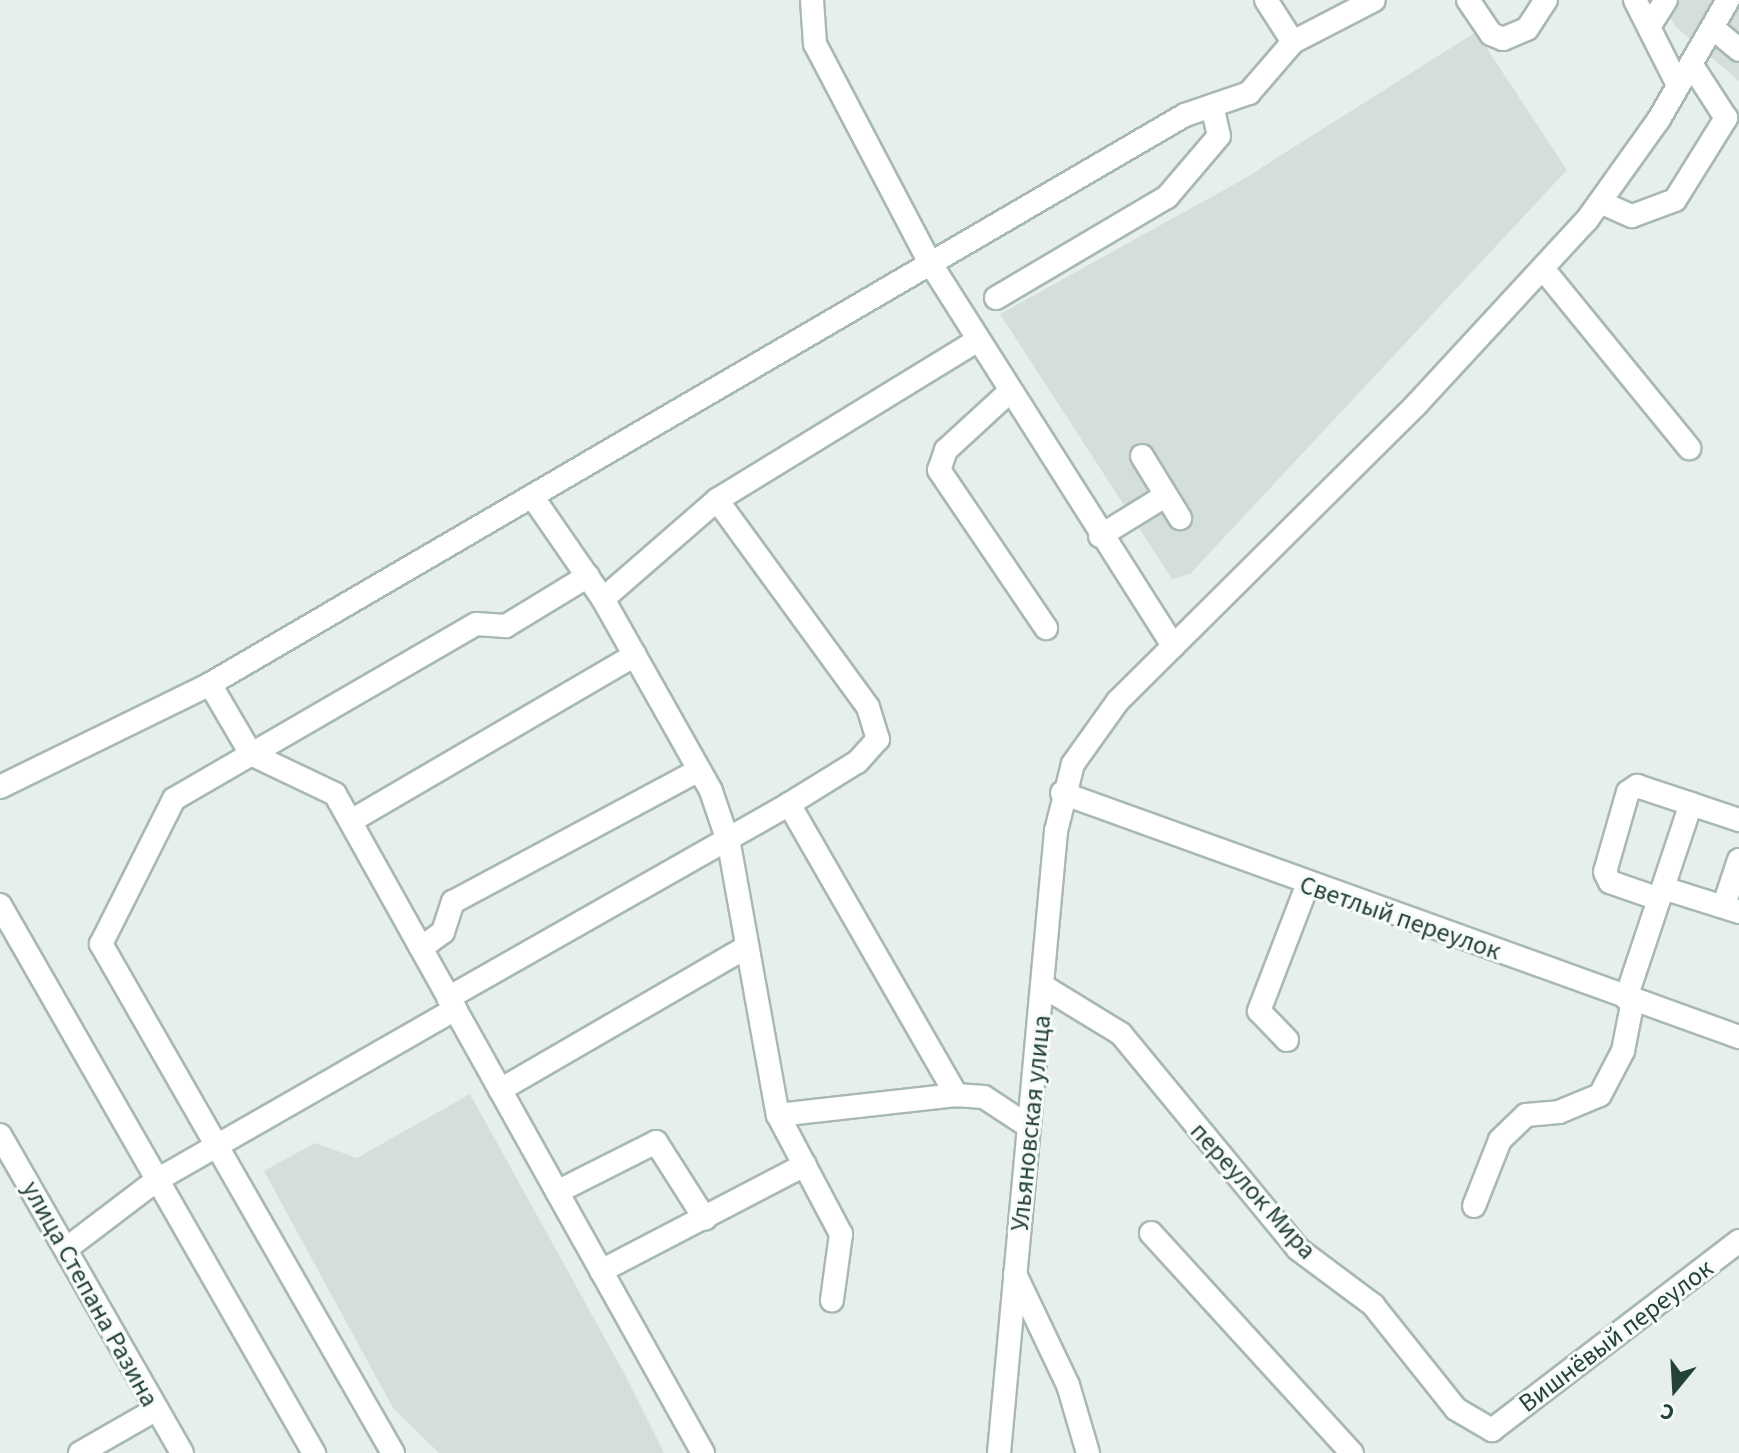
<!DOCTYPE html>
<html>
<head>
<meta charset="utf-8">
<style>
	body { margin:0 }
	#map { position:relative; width:1739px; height:1453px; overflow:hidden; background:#e6efeb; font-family:"Source Sans 3",sans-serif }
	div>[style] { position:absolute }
	.built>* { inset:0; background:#d4dfda }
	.roads { filter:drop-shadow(2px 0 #a8b8b2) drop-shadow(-2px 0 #a8b8b2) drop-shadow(0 2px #a8b8b2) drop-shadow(0 -2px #a8b8b2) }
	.minor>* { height:22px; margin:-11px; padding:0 11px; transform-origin:11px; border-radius:11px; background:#fff }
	span { translate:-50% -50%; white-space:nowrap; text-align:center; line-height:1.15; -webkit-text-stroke:6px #f7fbf9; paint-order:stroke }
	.street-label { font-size:26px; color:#24423a }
	.north { position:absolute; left:1635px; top:1349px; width:80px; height:80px; -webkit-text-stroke:6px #f7fbf9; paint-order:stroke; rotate:198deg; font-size:22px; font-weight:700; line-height:32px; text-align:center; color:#24423a }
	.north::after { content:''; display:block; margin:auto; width:28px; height:36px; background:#24423a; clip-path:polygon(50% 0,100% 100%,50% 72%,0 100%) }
</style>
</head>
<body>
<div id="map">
	<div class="built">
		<i style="clip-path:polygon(1659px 0,1739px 0,1739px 81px,1676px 27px)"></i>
		<i style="clip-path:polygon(1476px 32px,1567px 170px,1190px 574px,1172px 579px,1000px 314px,1242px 180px)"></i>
		<i style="clip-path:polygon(470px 1094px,623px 1371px,664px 1453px,439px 1453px,393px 1408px,264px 1171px,315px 1143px,357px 1158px)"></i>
	</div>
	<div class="roads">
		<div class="minor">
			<i style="left:812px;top:0;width:44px;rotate:86.1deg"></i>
			<i style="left:815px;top:44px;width:245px;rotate:62.3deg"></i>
			<i style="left:929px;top:261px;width:456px;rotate:57.6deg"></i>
			<i style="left:1266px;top:0;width:50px;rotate:57.3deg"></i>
			<i style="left:1293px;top:42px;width:91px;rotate:-27.4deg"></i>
			<i style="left:1468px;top:0;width:41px;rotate:55.9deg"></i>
			<i style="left:1491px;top:34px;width:13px;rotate:23deg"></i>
			<i style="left:1503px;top:39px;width:26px;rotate:-23deg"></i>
			<i style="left:1527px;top:29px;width:35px;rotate:-57deg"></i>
			<i style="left:1635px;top:0;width:95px;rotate:63.2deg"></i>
			<i style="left:1649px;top:27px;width:32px;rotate:-58deg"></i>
			<i style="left:1713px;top:28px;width:34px;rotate:40deg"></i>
			<i style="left:1600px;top:202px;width:35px;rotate:24deg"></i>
			<i style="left:1632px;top:216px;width:46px;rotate:-20.4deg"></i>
			<i style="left:1675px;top:200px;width:97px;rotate:-58.1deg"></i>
			<i style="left:1726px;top:118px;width:64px;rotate:-122.9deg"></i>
			<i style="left:1544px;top:270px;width:230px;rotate:50.8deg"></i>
			<i style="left:996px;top:298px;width:199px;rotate:-30.6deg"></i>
			<i style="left:1167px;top:197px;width:80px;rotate:-49.6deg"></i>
			<i style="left:1219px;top:136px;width:31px;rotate:-103deg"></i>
			<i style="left:1007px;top:394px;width:83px;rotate:137.4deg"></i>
			<i style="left:946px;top:450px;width:21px;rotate:109deg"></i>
			<i style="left:939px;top:470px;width:191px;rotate:55.9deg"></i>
			<i style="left:1142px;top:456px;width:73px;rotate:58.5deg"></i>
			<i style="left:532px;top:496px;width:125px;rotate:55.4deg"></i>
			<i style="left:603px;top:599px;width:220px;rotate:60.6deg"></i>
			<i style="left:711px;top:791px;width:56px;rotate:71.2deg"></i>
			<i style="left:729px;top:844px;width:275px;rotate:79.8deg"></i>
			<i style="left:778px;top:1115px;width:179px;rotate:-6.4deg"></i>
			<i style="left:956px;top:1095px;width:28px;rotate:4deg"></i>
			<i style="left:984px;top:1097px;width:53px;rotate:33.4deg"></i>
			<i style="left:717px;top:500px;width:256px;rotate:53.9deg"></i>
			<i style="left:868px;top:707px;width:34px;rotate:73deg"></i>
			<i style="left:878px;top:739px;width:31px;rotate:132deg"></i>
			<i style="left:857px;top:762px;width:80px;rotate:148.3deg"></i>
			<i style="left:1100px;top:536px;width:76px;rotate:-31.6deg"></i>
			<i style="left:603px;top:599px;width:151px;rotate:-41deg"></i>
			<i style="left:717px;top:500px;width:303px;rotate:-31.5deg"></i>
			<i style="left:210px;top:684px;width:81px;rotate:59.6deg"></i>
			<i style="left:251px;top:754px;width:93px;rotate:25.5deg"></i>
			<i style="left:335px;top:794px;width:755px;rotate:60.82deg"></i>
			<i style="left:0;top:787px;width:234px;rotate:-26.1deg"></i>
			<i style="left:210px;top:684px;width:1129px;rotate:-30.27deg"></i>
			<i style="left:1185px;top:115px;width:68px;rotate:-19deg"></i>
			<i style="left:1249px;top:93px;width:67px;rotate:-49.2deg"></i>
			<i style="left:1062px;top:793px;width:720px;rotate:19.82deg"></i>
			<i style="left:351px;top:821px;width:329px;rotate:-30.3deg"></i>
			<i style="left:1663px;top:888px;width:80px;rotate:17.5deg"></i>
			<i style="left:1659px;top:899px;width:52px;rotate:-160.9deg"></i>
			<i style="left:1610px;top:882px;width:11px;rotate:-117deg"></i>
			<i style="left:1605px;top:872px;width:83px;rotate:-74deg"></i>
			<i style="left:1628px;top:792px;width:11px;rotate:-34deg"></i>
			<i style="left:1637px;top:786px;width:57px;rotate:18.4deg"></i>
			<i style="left:1726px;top:899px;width:41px;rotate:-71.6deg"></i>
			<i style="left:0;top:905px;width:632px;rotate:60.19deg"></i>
			<i style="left:421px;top:948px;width:27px;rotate:-36deg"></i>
			<i style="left:443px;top:932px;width:32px;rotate:-72deg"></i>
			<i style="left:453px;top:902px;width:279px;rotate:-28.2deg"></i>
			<i style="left:1046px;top:988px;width:88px;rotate:31.5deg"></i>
			<i style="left:1121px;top:1034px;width:278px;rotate:50.5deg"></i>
			<i style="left:1298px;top:1249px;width:94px;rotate:36.7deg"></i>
			<i style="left:1373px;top:1305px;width:133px;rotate:51.4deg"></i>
			<i style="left:1456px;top:1409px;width:42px;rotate:30.3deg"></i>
			<i style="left:1492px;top:1430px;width:311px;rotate:-37.4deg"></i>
			<i style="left:448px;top:998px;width:392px;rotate:-29.6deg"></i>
			<i style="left:789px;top:804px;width:336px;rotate:60.1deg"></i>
			<i style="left:1626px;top:998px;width:205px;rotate:-71.5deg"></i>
			<i style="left:1691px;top:804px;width:51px;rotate:18.4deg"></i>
			<i style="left:1287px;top:1040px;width:40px;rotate:-134deg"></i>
			<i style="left:1259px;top:1011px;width:134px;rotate:-69deg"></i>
			<i style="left:500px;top:1090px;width:283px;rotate:-30.1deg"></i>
			<i style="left:778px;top:1115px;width:135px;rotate:62.1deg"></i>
			<i style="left:841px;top:1234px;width:67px;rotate:97.8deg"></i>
			<i style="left:0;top:1135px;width:366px;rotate:60.2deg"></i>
			<i style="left:557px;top:1192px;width:111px;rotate:-26.8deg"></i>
			<i style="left:656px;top:1142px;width:91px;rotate:57.5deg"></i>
			<i style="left:1474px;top:1206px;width:71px;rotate:-68.5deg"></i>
			<i style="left:1500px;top:1140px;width:36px;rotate:-44deg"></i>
			<i style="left:1526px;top:1115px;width:33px;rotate:-5deg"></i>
			<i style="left:1559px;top:1112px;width:44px;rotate:-22.5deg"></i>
			<i style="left:1600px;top:1095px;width:50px;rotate:-62.4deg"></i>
			<i style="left:1623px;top:1051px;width:52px;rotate:-78.9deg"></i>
			<i style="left:1151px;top:1233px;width:298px;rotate:47.6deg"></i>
			<i style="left:66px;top:1249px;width:114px;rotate:-37.2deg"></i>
			<i style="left:157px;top:1180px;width:344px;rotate:-29.8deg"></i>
			<i style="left:601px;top:1271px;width:230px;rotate:-27.5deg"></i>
			<i style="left:1015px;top:1274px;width:123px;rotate:64.5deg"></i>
			<i style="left:1068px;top:1385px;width:71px;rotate:73.6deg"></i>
			<i style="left:80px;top:1453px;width:86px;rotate:-29.8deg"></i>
			<i style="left:393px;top:1453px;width:587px;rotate:-119.84deg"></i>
			<i style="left:101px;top:944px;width:162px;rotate:-63.3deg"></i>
			<i style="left:174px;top:799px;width:349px;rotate:-30.1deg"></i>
			<i style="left:476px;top:624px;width:30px;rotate:4deg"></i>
			<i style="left:506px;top:626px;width:96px;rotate:-31.4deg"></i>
			<i style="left:999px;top:1453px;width:625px;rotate:-84.76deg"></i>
			<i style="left:1056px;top:831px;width:69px;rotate:-75.8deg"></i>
			<i style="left:1073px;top:764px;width:77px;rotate:-54.5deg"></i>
			<i style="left:1118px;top:701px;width:420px;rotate:-44.8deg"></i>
			<i style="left:1416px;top:405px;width:252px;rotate:-47.3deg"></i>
			<i style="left:1587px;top:220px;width:124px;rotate:-54.5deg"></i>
			<i style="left:1659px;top:119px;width:138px;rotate:-59.9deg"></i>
		</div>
	</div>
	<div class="street-label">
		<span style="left:1400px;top:918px;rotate:19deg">Светлый переулок</span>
		<span style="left:1031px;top:1123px;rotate:-84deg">Ульяновская улица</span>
		<span style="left:1253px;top:1191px;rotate:48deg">переулок Мира</span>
		<span style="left:90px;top:1294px;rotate:61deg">улица Степана Разина</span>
		<span style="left:1616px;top:1336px;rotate:-37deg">Вишнёвый переулок</span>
	</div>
	<div class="north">С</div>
</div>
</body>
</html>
